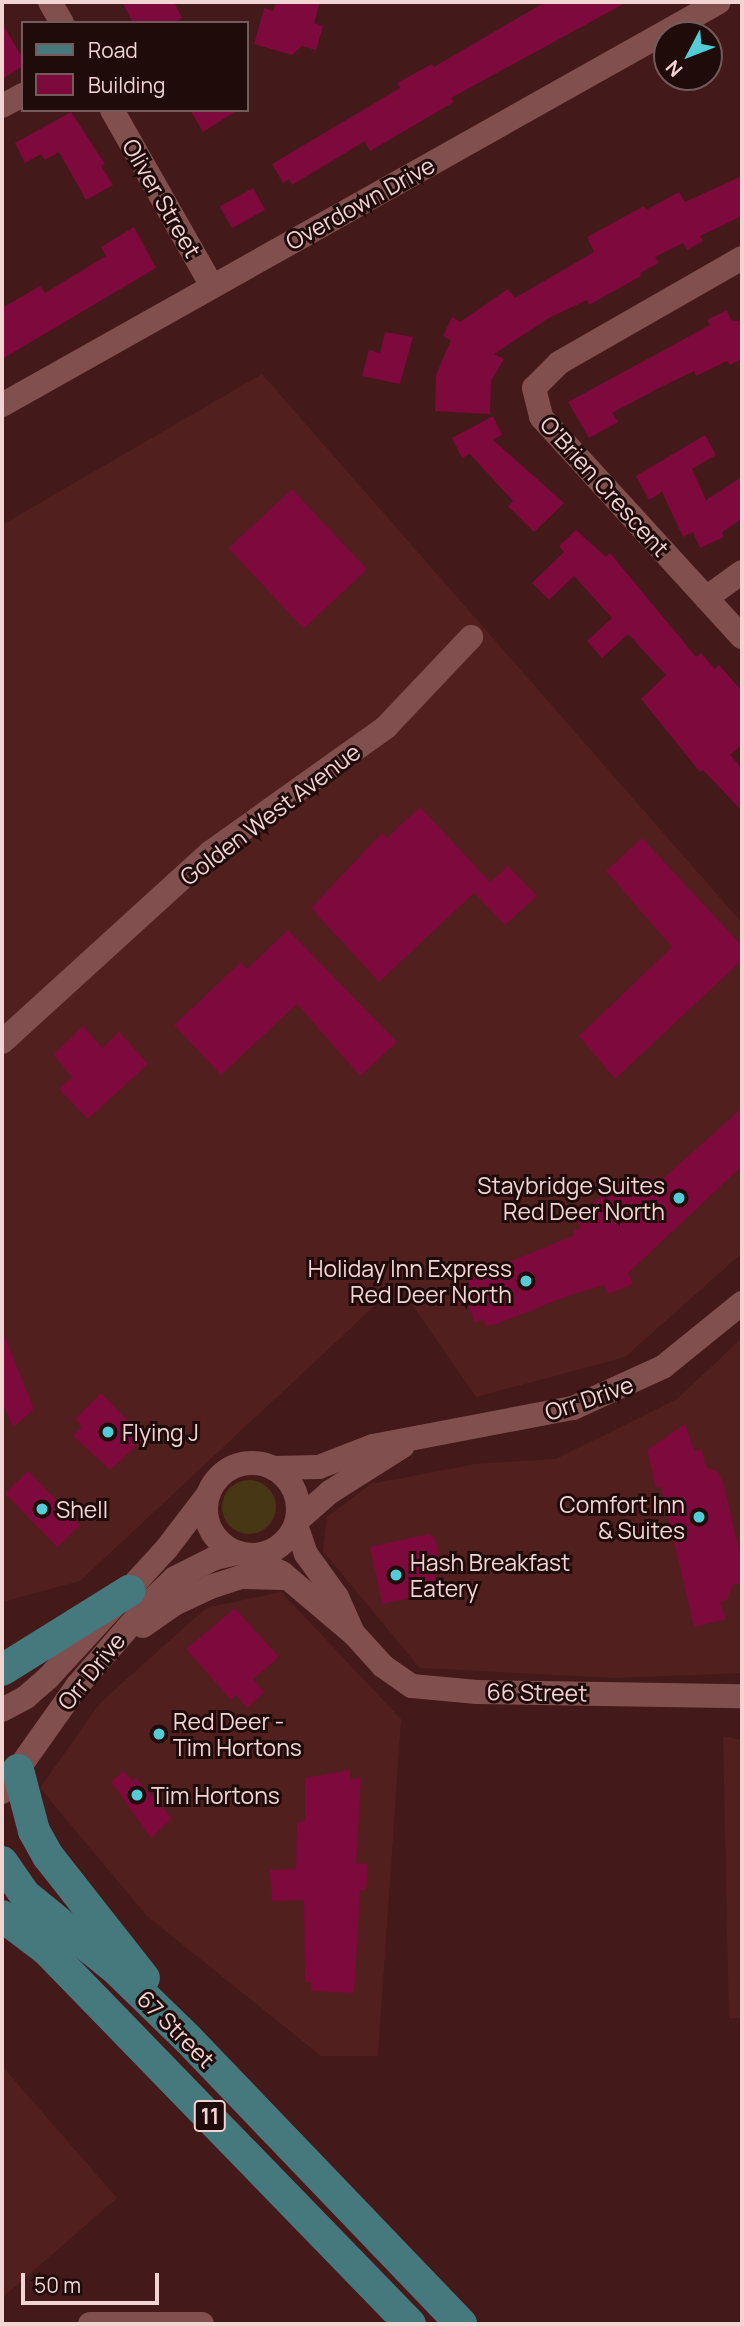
<!DOCTYPE html>
<html>
<head>
<meta charset="utf-8">
<style>
	body { margin:0 }
	#map { position:relative; width:744px; height:2326px; overflow:hidden; background:#441919; font-family:Manrope,sans-serif }
	div>[style] { position:absolute }
	.built>* { inset:0; background:#521f1f }
	.green>* { inset:0; background:#483715 }
	.round { border-radius:50% }
	.building>* { inset:0; background:#7d093d; transform-origin:0 0 }
	.minor>* { height:24px; margin:-12px; padding:0 12px; transform-origin:12px; border-radius:12px; background:#81504e }
	.minor>.ring { margin:-12px; padding:0; box-sizing:content-box; background:none; border:24px solid #81504e; border-radius:50% }
	.major>* { height:32px; margin:-16px; padding:0 16px; transform-origin:16px; border-radius:16px; background:#45797e }
	.dots>* { width:19px; height:19px; translate:-50% -50%; box-sizing:border-box; border:4px solid #1e0b0a; border-radius:50% }
	span { translate:-50% -50%; white-space:nowrap; text-align:center; line-height:1.15; -webkit-text-stroke:6px #1e0b0a; paint-order:stroke }
	.shield-label span { padding:2px 5px; background:#1e0b0a; border:2px solid; border-radius:5px; -webkit-text-stroke-width:0 }
	.shield-label { font-size:21px; color:#f2d4d2; font-weight:700 }
	.street-label { font-size:23px; color:#f2d4d2 }
	.poi-label { font-size:23px; color:#f2d4d2 }
	.right { translate:-100% -50%; text-align:right }
	.left { translate:0 -50%; text-align:left }
	.frame { position:absolute; inset:0; border:4px solid #f2d4d2; pointer-events:none }
	.legend { position:absolute; left:21px; top:21px; width:228px; height:91px; box-sizing:border-box; background:#1e0b0a; border:2px solid #735b5a; margin:0; padding:9px 12px; list-style:none; font-size:21px; color:#f2d4d2 }
	.legend li { display:flex; align-items:center; gap:14px; height:35px }
	.legend b { width:35px; border:2px solid #735b5a }
	.north { position:absolute; left:653px; top:21px; width:70px; height:70px; box-sizing:border-box; background:#1e0b0a; border:2px solid #735b5a; border-radius:50%; rotate:228deg; font-size:19px; font-weight:700; line-height:28px; text-align:center; color:#f2d4d2 }
	.north::after { content:''; display:block; margin:auto; width:24px; height:32px; background:#52ccd5; clip-path:polygon(50% 0,100% 100%,50% 72%,0 100%) }
	.scale { position:absolute; left:21px; top:2273px; width:138px; height:32px; box-sizing:border-box; border:4px solid #f2d4d2; border-top:0; padding-left:9px; font-size:21px; line-height:24px; white-space:nowrap; color:#f2d4d2; -webkit-text-stroke:5px #1e0b0a; paint-order:stroke }
</style>
</head>
<body>
<div id="map">
	<div class="built">
		<i style="clip-path:polygon(262px 374px,742px 923px,742px 1253px,625px 1357px,476px 1397px,398px 1284px,80px 1581px,2px 1602px,2px 525px)"></i>
		<i style="clip-path:polygon(742px 1338px,742px 1673px,616px 1678px,420px 1668px,323px 1551px,327px 1517px,371px 1484px,475px 1464px,556px 1459px,677px 1399px)"></i>
		<i style="clip-path:polygon(281px 1592px,401px 1719px,378px 2056px,321px 2056px,147px 1916px,40px 1788px,100px 1703px,206px 1608px)"></i>
		<i style="clip-path:polygon(723px 1736px,742px 1740px,742px 2018px,729px 2018px)"></i>
		<i style="clip-path:polygon(2px 2066px,117px 2198px,2px 2298px)"></i>
	</div>
	<div class="green">
		<i class="round" style="left:222px;top:1480px;width:54px;height:54px"></i>
	</div>
	<div class="building">
		<i style="clip-path:polygon(122px 2px,174px 2px,182px 18px,174px 23px,133px 23px)"></i>
		<i style="clip-path:polygon(276px 2px,320px 2px,314px 23px,323px 26px,316px 50px,302px 46px,292px 55px,254px 44px,264px 8px,273px 11px)"></i>
		<i style="clip-path:polygon(545px 2px,627px 2px,451px 98px,454px 102px,370px 151px,365px 141px,292px 185px,289px 179px,283px 183px,272px 164px,400px 88px,397px 83px,432px 64px,434px 67px)"></i>
		<i style="clip-path:polygon(2px 23px,23px 59px,23px 66px,2px 79px)"></i>
		<i style="clip-path:polygon(190px 110px,238px 110px,203px 132px)"></i>
		<i style="clip-path:polygon(71px 112px,105px 164px,101px 166px,113px 185px,86px 200px,59px 152px,45px 160px,41px 154px,25px 163px,15px 143px)"></i>
		<i style="clip-path:polygon(742px 176px,742px 216px,700px 236px,703px 241px,687px 250px,683px 243px,655px 257px,659px 263px,640px 273px,641px 276px,589px 305px,587px 300px,549px 318px,494px 354px,504px 359px,491px 381px,490px 414px,435px 411px,436px 375px,451px 340px,443px 336px,452px 317px,460px 322px,508px 289px,515px 298px,594px 252px,587px 237px,644px 206px,646px 210px,679px 192px,685px 202px)"></i>
		<i style="left:253px;top:188px;width:25px;height:38px;rotate:61deg"></i>
		<i style="clip-path:polygon(134px 227px,156px 268px,2px 359px,2px 308px,40px 286px,45px 293px,106px 256px,101px 247px)"></i>
		<i style="clip-path:polygon(727px 310px,731px 320px,742px 322px,742px 359px,730px 365px,727px 361px,696px 376px,694px 371px,659px 388px,612px 413px,618px 422px,589px 438px,568px 402px,710px 325px,707px 320px)"></i>
		<i style="clip-path:polygon(385px 332px,413px 337px,400px 384px,362px 376px,369px 350px,380px 353px)"></i>
		<i style="clip-path:polygon(493px 416px,502px 435px,493px 440px,564px 503px,534px 532px,508px 506px,513px 501px,470px 454px,462px 458px,452px 438px)"></i>
		<i style="clip-path:polygon(705px 435px,716px 455px,692px 469px,706px 500px,742px 477px,742px 519px,722px 532px,724px 537px,700px 548px,693px 532px,683px 537px,662px 492px,649px 500px,636px 476px)"></i>
		<i style="left:292px;top:489px;width:110px;height:87px;rotate:47deg"></i>
		<i style="clip-path:polygon(576px 530px,606px 557px,610px 553px,696px 657px,701px 653px,715px 669px,719px 665px,742px 691px,742px 745px,730px 755px,742px 768px,742px 811px,703px 770px,700px 772px,641px 699px,666px 675px,628px 634px,602px 658px,587px 641px,612px 618px,574px 576px,549px 600px,532px 583px,564px 552px,559px 546px)"></i>
		<i style="clip-path:polygon(420px 807px,490px 882px,508px 866px,537px 896px,505px 925px,474px 893px,379px 982px,311px 908px,382px 833px,387px 838px)"></i>
		<i style="clip-path:polygon(642px 838px,742px 946px,742px 960px,615px 1079px,579px 1036px,672px 947px,606px 871px)"></i>
		<i style="clip-path:polygon(288px 930px,397px 1042px,360px 1076px,297px 1004px,221px 1075px,174px 1025px,241px 962px,247px 969px)"></i>
		<i style="clip-path:polygon(83px 1026px,102px 1048px,119px 1032px,148px 1064px,88px 1119px,59px 1089px,72px 1077px,53px 1055px)"></i>
		<i style="clip-path:polygon(742px 1108px,742px 1166px,628px 1273px,633px 1284px,608px 1294px,604px 1285px,570px 1295px,497px 1324px,486px 1326px,483px 1319px,475px 1323px,461px 1288px,469px 1285px,467px 1279px,575px 1235px,573px 1231px,580px 1228px,576px 1218px,579px 1213px,629px 1177px,636px 1185px,647px 1175px,657px 1184px)"></i>
		<i style="clip-path:polygon(2px 1330px,34px 1409px,13px 1427px,2px 1402px)"></i>
		<i style="clip-path:polygon(101px 1393px,144px 1438px,110px 1470px,73px 1436px,82px 1427px,75px 1419px)"></i>
		<i style="clip-path:polygon(685px 1424px,694px 1451px,702px 1450px,706px 1467px,718px 1472px,723px 1482px,742px 1562px,742px 1583px,733px 1584px,727px 1600px,720px 1602px,726px 1619px,694px 1627px,661px 1487px,656px 1488px,647px 1450px)"></i>
		<i style="left:28px;top:1471px;width:75px;height:32px;rotate:46deg"></i>
		<i style="clip-path:polygon(429px 1534px,435px 1538px,442px 1570px,434px 1572px,438px 1592px,382px 1604px,370px 1547px)"></i>
		<i style="clip-path:polygon(235px 1608px,279px 1657px,253px 1679px,264px 1692px,247px 1708px,236px 1695px,231px 1700px,186px 1649px)"></i>
		<i style="clip-path:polygon(350px 1770px,350px 1779px,361px 1778px,356px 1863px,368px 1864px,366px 1890px,360px 1890px,354px 1993px,311px 1991px,311px 1982px,305px 1982px,304px 1900px,272px 1901px,270px 1870px,296px 1869px,297px 1822px,305px 1821px,305px 1778px)"></i>
		<i style="clip-path:polygon(123px 1771px,133px 1781px,136px 1778px,172px 1818px,151px 1838px,111px 1782px)"></i>
	</div>
	<div class="minor">
		<i style="left:50px;top:2px;width:24px;rotate:60deg"></i>
		<i style="left:2px;top:106px;width:24px;rotate:-28deg"></i>
		<i style="left:112px;top:110px;width:202px;rotate:60.4deg"></i>
		<i style="left:742px;top:258px;width:211px;rotate:150.2deg"></i>
		<i style="left:559px;top:363px;width:35px;rotate:135deg"></i>
		<i style="left:534px;top:388px;width:30px;rotate:76deg"></i>
		<i style="left:541px;top:417px;width:298px;rotate:47.6deg"></i>
		<i style="left:2px;top:405px;width:822px;rotate:-29.34deg"></i>
		<i style="left:706px;top:598px;width:44px;rotate:-35.8deg"></i>
		<i style="left:2px;top:1042px;width:282px;rotate:-42.3deg"></i>
		<i style="left:211px;top:852px;width:215px;rotate:-35.5deg"></i>
		<i style="left:386px;top:727px;width:124px;rotate:-46.6deg"></i>
		<i class="ring" style="left:206px;top:1463px;width:68px;height:68px"></i>
		<i style="left:273px;top:1468px;width:46px;rotate:-1.2deg"></i>
		<i style="left:319px;top:1467px;width:58px;rotate:-21.3deg"></i>
		<i style="left:373px;top:1446px;width:204px;rotate:-10.8deg"></i>
		<i style="left:573px;top:1408px;width:99px;rotate:-24.5deg"></i>
		<i style="left:663px;top:1367px;width:102px;rotate:-39deg"></i>
		<i style="left:298px;top:1520px;width:43px;rotate:-41.2deg"></i>
		<i style="left:330px;top:1492px;width:86px;rotate:-32.2deg"></i>
		<i style="left:296px;top:1525px;width:31px;rotate:71deg"></i>
		<i style="left:306px;top:1554px;width:53px;rotate:54.2deg"></i>
		<i style="left:337px;top:1597px;width:36px;rotate:66deg"></i>
		<i style="left:247px;top:1556px;width:39px;rotate:26deg"></i>
		<i style="left:282px;top:1573px;width:94px;rotate:40.3deg"></i>
		<i style="left:354px;top:1634px;width:43px;rotate:47.8deg"></i>
		<i style="left:383px;top:1666px;width:35px;rotate:35deg"></i>
		<i style="left:412px;top:1686px;width:65px;rotate:5.3deg"></i>
		<i style="left:477px;top:1692px;width:265px;rotate:0.9deg"></i>
		<i style="left:143px;top:1626px;width:38px;rotate:-35deg"></i>
		<i style="left:174px;top:1604px;width:40px;rotate:-25deg"></i>
		<i style="left:210px;top:1587px;width:33px;rotate:-18deg"></i>
		<i style="left:241px;top:1577px;width:42px;rotate:1.4deg"></i>
		<i style="left:2px;top:1710px;width:27px;rotate:-28deg"></i>
		<i style="left:26px;top:1697px;width:29px;rotate:-41deg"></i>
		<i style="left:48px;top:1678px;width:176px;rotate:-47.5deg"></i>
		<i style="left:167px;top:1548px;width:69px;rotate:-52.6deg"></i>
		<i style="left:2px;top:1792px;width:130px;rotate:-54.7deg"></i>
		<i style="left:77px;top:1686px;width:116px;rotate:-48.9deg"></i>
		<i style="left:153px;top:1599px;width:30px;rotate:-44deg"></i>
		<i style="left:175px;top:1578px;width:45px;rotate:-26.6deg"></i>
		<i style="left:215px;top:1558px;width:22px;rotate:-13deg"></i>
		<i style="left:90px;top:2324px;width:112px"></i>
	</div>
	<div class="major">
		<i style="left:2px;top:1670px;width:150px;rotate:-31.9deg"></i>
		<i style="left:18px;top:1770px;width:63px;rotate:75.3deg"></i>
		<i style="left:34px;top:1831px;width:29px;rotate:61deg"></i>
		<i style="left:48px;top:1856px;width:155px;rotate:51.8deg"></i>
		<i style="left:2px;top:1862px;width:40px;rotate:55.1deg"></i>
		<i style="left:25px;top:1895px;width:119px;rotate:39.2deg"></i>
		<i style="left:117px;top:1970px;width:98px;rotate:44.2deg"></i>
		<i style="left:187px;top:2038px;width:396px;rotate:46.2deg"></i>
		<i style="left:2px;top:1916px;width:56px;rotate:37.1deg"></i>
		<i style="left:47px;top:1950px;width:521px;rotate:45.86deg"></i>
	</div>
	<div class="dots">
		<i style="left:679px;top:1198px;background:#52ccd5"></i>
		<i style="left:526px;top:1281px;background:#52ccd5"></i>
		<i style="left:108px;top:1432px;background:#52ccd5"></i>
		<i style="left:42px;top:1509px;background:#52ccd5"></i>
		<i style="left:699px;top:1517px;background:#52ccd5"></i>
		<i style="left:396px;top:1575px;background:#52ccd5"></i>
		<i style="left:159px;top:1734px;background:#52ccd5"></i>
		<i style="left:137px;top:1795px;background:#52ccd5"></i>
	</div>
	<div class="shield-label">
		<span style="left:210px;top:2116px">11</span>
	</div>
	<div class="street-label">
		<span style="left:162px;top:198px;rotate:60deg">Oliver Street</span>
		<span style="left:360px;top:203px;rotate:-29deg">Overdown Drive</span>
		<span style="left:605px;top:486px;rotate:48deg">O'Brien Crescent</span>
		<span style="left:270px;top:814px;rotate:-37deg">Golden West Avenue</span>
		<span style="left:589px;top:1398px;rotate:-19deg">Orr Drive</span>
		<span style="left:91px;top:1671px;rotate:-51deg">Orr Drive</span>
		<span style="left:537px;top:1692px;rotate:1deg">66 Street</span>
		<span style="left:176px;top:2029px;rotate:45deg">67 Street</span>
	</div>
	<div class="poi-label">
		<span class="right" style="left:665px;top:1198px">Staybridge Suites<br>Red Deer North</span>
		<span class="right" style="left:512px;top:1281px">Holiday Inn Express<br>Red Deer North</span>
		<span class="left" style="left:122px;top:1432px">Flying J</span>
		<span class="right" style="left:685px;top:1517px">Comfort Inn<br>&amp; Suites</span>
		<span class="left" style="left:56px;top:1509px">Shell</span>
		<span class="left" style="left:410px;top:1575px">Hash Breakfast<br>Eatery</span>
		<span class="left" style="left:173px;top:1734px">Red Deer -<br>Tim Hortons</span>
		<span class="left" style="left:151px;top:1795px">Tim Hortons</span>
	</div>
	<div class="frame"></div>
	<ul class="legend">
	<li><b style="height:9px;background:#45797e"></b>Road</li>
	<li><b style="height:19px;background:#7d093d"></b>Building</li>
	</ul>
	<div class="north">N</div>
	<div class="scale">50 m</div>
</div>
</body>
</html>
